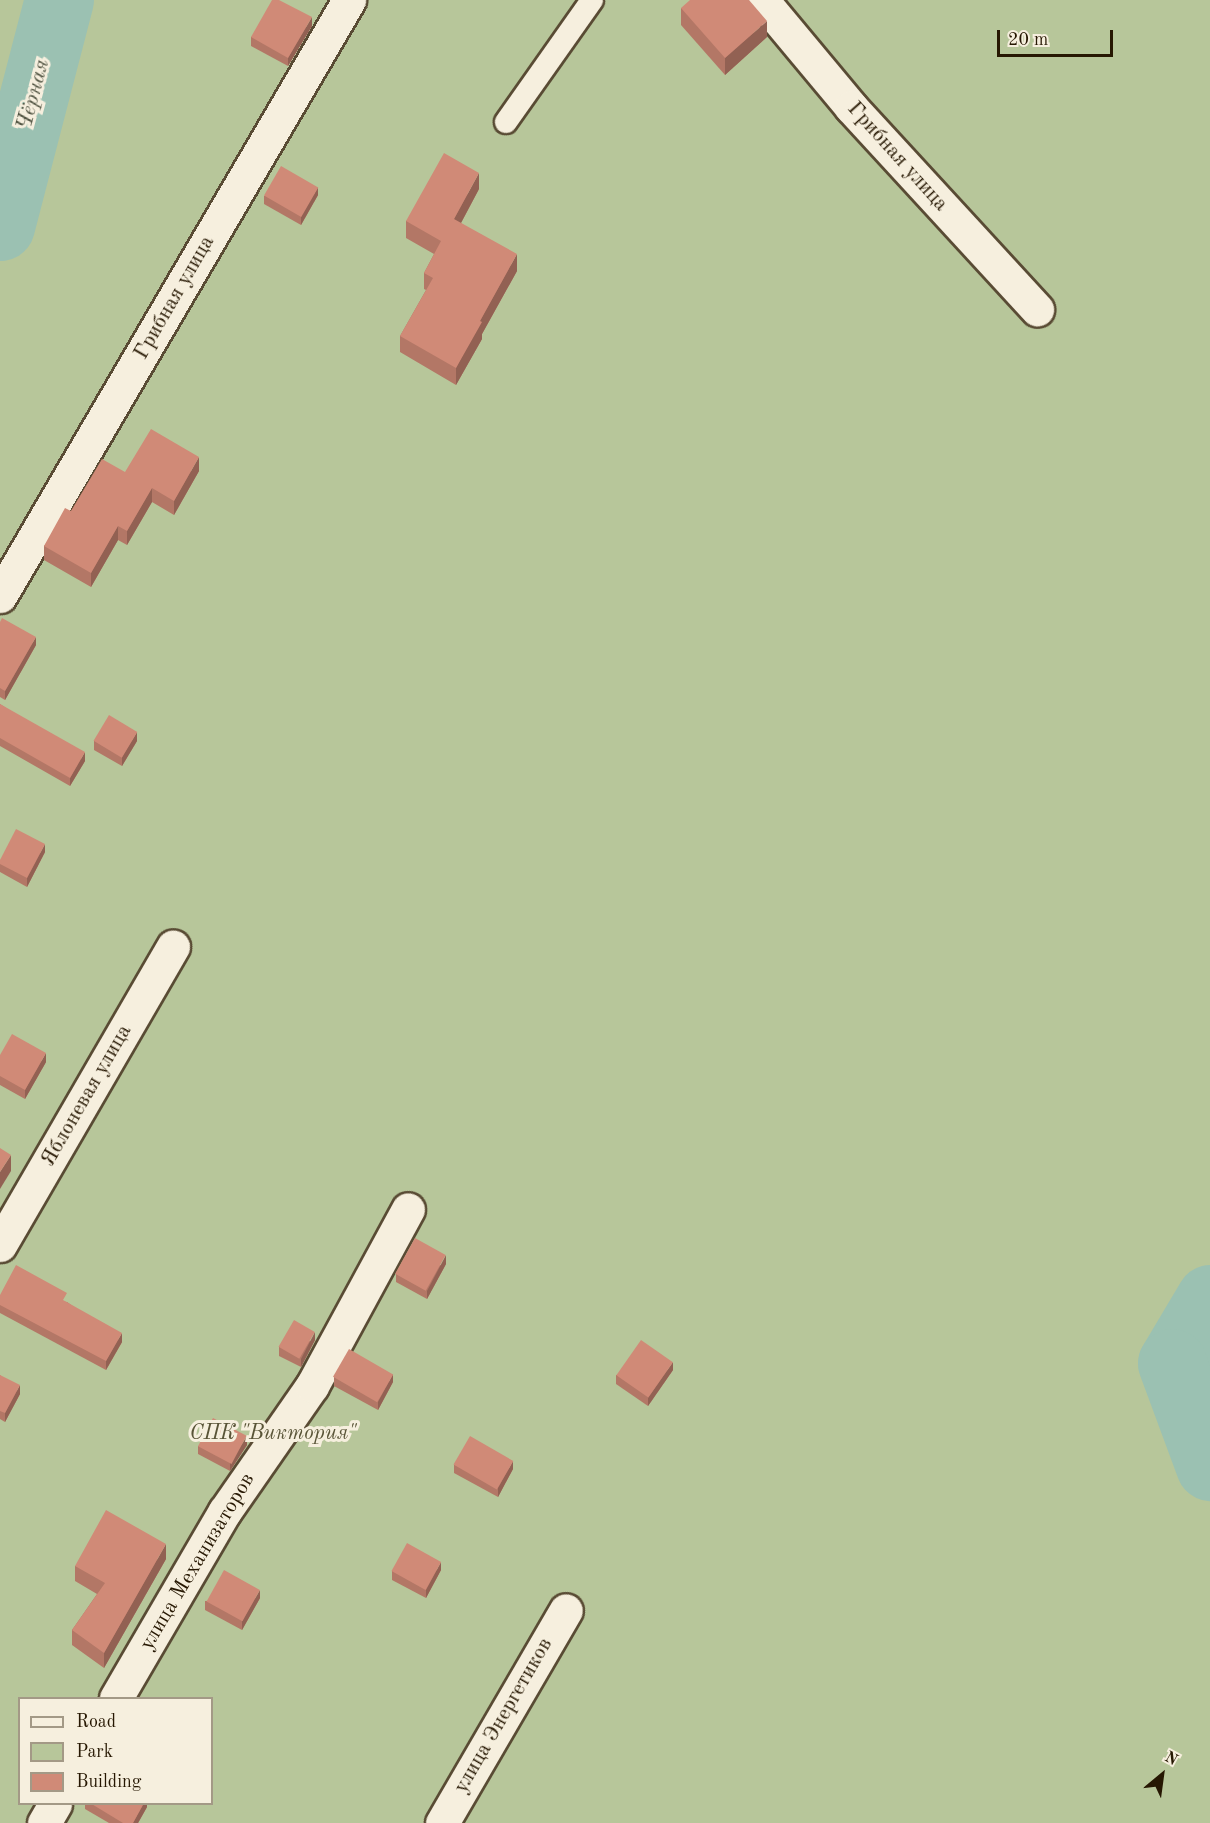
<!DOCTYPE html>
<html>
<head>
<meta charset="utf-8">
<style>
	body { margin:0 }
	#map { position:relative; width:1210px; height:1823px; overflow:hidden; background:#f1e7cc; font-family:"Old Standard TT",serif }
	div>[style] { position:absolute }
	.green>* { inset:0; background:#b7c69a }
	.river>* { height:69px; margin:-34.5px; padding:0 34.5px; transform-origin:34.5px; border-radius:34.5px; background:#9bc1b2 }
	.roads { filter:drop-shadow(2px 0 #594b34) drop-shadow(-2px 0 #594b34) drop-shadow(0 2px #594b34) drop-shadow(0 -2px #594b34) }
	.service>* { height:22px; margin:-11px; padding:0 11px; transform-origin:11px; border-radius:11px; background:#f6efde }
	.minor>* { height:33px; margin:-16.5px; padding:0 16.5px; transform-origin:16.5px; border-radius:16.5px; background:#f6efde }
	.wall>* { inset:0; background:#b37766 }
	.shaded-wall>* { inset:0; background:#926153 }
	.building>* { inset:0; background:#d08a77; transform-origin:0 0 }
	span { translate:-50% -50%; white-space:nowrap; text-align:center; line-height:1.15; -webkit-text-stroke:6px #f6efde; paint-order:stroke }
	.street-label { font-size:21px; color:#261702 }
	.park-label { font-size:21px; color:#595437; font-style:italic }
	.water-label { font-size:22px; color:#4f5240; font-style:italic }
	.legend { position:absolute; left:18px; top:1697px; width:195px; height:108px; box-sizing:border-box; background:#f6efde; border:2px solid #a39986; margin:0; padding:8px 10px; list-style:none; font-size:18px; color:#261702 }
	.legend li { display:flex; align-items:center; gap:12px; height:30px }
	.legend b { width:30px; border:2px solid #a39986 }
	.north { position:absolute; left:1132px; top:1745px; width:60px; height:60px; -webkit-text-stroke:4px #f6efde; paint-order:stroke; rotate:29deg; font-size:16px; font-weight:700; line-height:24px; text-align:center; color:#261702 }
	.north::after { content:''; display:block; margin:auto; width:21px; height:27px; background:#261702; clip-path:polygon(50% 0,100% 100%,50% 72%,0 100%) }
	.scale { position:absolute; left:997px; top:30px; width:116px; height:27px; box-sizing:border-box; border:3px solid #261702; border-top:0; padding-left:8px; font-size:18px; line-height:21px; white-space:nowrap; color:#261702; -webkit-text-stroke:4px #f6efde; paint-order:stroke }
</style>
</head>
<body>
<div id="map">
	<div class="green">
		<i style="clip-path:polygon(evenodd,0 0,1210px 0,1210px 1823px,0 1823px,0 0,20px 1698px,212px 1698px,212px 1804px,20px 1804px,20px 1698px)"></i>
	</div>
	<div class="river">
		<i style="left:0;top:226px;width:234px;rotate:-75.4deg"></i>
		<i style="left:1210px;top:1299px;width:74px;rotate:120.7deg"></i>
		<i style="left:1172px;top:1363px;width:110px;rotate:69.7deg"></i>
	</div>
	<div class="roads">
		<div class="service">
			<i style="left:506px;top:122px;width:149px;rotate:-54.8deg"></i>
		</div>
		<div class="minor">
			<i style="left:762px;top:0;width:139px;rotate:50.2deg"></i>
			<i style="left:851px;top:107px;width:275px;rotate:47.4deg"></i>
			<i style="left:0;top:596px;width:691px;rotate:-59.65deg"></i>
			<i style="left:0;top:1245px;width:345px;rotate:-59.9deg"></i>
			<i style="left:116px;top:1698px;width:216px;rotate:-59.8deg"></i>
			<i style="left:225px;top:1511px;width:152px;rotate:-55.2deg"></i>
			<i style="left:312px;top:1386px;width:201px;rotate:-61.5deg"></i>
			<i style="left:44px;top:1823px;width:22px;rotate:-60deg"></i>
			<i style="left:442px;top:1823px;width:246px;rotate:-59.8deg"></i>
		</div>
	</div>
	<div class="wall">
		<i style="clip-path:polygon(681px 8px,767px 37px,725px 75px,681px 25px)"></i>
		<i style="clip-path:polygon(312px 26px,288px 66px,251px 46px,251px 37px)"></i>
		<i style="clip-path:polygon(479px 189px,461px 223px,517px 271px,482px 334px,482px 339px,456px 385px,400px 352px,400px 336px,426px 290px,424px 289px,424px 273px,434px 254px,406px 238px,406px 221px)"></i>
		<i style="clip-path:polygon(318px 195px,301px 225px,264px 204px,264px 196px)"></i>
		<i style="clip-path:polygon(199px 471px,174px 515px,152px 502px,127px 545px,118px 540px,91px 587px,44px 560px,44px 546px,71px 511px,125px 472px)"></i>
		<i style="clip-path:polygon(0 622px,36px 645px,5px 700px,0 697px)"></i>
		<i style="clip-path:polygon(0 704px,85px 761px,70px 786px,0 746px)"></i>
		<i style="clip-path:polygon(94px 741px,137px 741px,122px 766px,94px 750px)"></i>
		<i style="clip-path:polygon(45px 852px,27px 887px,0 872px,0 860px)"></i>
		<i style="clip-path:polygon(0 1055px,46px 1062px,25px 1099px,0 1085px)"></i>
		<i style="clip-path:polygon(446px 1264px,427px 1299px,396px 1282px,396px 1274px)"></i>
		<i style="clip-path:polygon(0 1295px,67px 1302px,122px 1342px,106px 1370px,0 1313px)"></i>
		<i style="clip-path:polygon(315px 1340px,301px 1367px,279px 1356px,279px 1347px)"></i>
		<i style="clip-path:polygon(673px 1370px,648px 1406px,616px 1384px,616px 1375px)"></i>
		<i style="clip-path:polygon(0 1375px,20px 1394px,5px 1422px,0 1419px)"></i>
		<i style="clip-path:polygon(334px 1377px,393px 1382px,378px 1410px,334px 1386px)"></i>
		<i style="clip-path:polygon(247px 1445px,230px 1471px,198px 1454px,198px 1446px)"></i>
		<i style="clip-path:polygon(454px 1465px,513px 1469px,498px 1497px,454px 1473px)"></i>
		<i style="clip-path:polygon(166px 1559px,104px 1668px,72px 1645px,72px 1630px,97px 1594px,75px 1581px,75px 1566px)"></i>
		<i style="clip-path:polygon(441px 1570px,426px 1598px,392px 1580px,392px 1571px)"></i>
		<i style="clip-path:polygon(260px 1598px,242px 1630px,205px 1610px,205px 1601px)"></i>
		<i style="clip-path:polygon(85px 1803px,147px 1803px,147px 1807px,138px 1823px,109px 1823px,85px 1809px)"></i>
	</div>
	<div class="shaded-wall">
		<i style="clip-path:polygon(312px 17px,312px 26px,288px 66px,288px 58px)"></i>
		<i style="clip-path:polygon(767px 21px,767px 37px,725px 75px,725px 58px)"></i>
		<i style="clip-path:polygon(479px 173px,479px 189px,454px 236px,454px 219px)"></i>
		<i style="clip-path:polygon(318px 187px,318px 195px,301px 225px,301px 216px)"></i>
		<i style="clip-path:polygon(517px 254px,517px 271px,482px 334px,482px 339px,456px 385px,456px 368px,480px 321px)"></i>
		<i style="clip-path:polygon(199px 457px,199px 471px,174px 515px,174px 501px)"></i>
		<i style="clip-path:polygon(152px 488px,152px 502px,127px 545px,127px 531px)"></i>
		<i style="clip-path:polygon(118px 526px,118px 540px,91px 587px,91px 573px)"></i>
		<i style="clip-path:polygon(36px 637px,36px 645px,5px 700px,5px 691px)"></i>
		<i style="clip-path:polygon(137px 732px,137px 741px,122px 766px,122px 757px)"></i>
		<i style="clip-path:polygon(85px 752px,85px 761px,70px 786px,70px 778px)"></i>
		<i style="clip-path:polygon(45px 844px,45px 852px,27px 887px,27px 878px)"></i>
		<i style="clip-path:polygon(46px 1053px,46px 1062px,25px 1099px,25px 1090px)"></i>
		<i style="clip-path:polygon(11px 1155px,11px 1171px,0 1189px,0 1172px)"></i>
		<i style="clip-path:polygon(446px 1255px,446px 1264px,427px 1299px,427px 1291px)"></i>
		<i style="clip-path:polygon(315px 1332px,315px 1340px,301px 1367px,301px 1359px)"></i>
		<i style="clip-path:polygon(122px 1333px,122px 1342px,106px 1370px,106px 1361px)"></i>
		<i style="clip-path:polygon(673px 1362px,673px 1370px,648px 1406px,648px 1398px)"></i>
		<i style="clip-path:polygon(393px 1374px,393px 1382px,378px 1410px,378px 1402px)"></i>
		<i style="clip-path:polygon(20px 1385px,20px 1394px,5px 1422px,5px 1413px)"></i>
		<i style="clip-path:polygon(247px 1436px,247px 1445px,230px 1471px,230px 1463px)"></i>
		<i style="clip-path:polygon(513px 1461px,513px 1469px,498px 1497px,498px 1488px)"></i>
		<i style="clip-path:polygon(166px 1544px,166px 1559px,104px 1668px,104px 1653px)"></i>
		<i style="clip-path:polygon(441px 1562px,441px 1570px,426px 1598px,426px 1590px)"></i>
		<i style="clip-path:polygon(260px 1590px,260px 1598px,242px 1630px,242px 1621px)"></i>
		<i style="clip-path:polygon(144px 1803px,147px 1803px,147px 1807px,138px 1823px,133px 1823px)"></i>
	</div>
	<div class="building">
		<i style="clip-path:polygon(272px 0,279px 0,312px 17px,288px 58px,251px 37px)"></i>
		<i style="clip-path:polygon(690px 0,749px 0,767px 21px,725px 58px,681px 8px)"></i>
		<i style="clip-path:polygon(444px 153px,479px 173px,454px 219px,517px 254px,480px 321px,482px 322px,456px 368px,400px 336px,433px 278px,424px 273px,441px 241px,406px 221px)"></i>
		<i style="left:281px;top:166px;width:43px;height:34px;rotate:30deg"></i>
		<i style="clip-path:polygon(151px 429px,199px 457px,174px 501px,152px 488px,127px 531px,118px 526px,91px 573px,44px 546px,65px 508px,71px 511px,102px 459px,125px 472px)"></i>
		<i style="clip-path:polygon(2px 618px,36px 637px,5px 691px,0 688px,0 622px)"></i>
		<i style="clip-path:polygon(0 704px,85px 752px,70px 778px,0 738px)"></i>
		<i style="left:109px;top:715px;width:33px;height:30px;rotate:31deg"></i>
		<i style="clip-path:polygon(16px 829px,45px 844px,27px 878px,0 864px,0 860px)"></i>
		<i style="clip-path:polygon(12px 1034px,46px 1053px,25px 1090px,0 1076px,0 1055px)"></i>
		<i style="clip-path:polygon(0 1148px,11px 1155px,0 1172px)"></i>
		<i style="left:415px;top:1238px;width:35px;height:41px;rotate:29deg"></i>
		<i style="clip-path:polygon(16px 1265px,67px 1293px,63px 1300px,122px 1333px,106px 1361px,0 1305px,0 1295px)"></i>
		<i style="left:294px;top:1320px;width:24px;height:31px;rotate:30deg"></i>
		<i style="left:641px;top:1340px;width:39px;height:43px;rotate:35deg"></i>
		<i style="left:349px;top:1349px;width:51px;height:32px;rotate:30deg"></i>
		<i style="clip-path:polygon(0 1375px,20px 1385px,5px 1413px,0 1411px)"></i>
		<i style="left:213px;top:1418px;width:38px;height:32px;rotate:28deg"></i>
		<i style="left:470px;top:1436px;width:50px;height:33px;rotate:30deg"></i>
		<i style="clip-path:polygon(106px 1510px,166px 1544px,104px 1653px,72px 1630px,105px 1583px,75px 1566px)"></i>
		<i style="left:407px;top:1543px;width:39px;height:32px;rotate:29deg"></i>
		<i style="left:224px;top:1570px;width:41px;height:36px;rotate:29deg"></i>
		<i style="clip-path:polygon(90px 1803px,144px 1803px,133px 1823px,123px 1823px)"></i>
	</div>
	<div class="street-label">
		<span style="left:897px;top:157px;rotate:48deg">Грибная улица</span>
		<span style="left:175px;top:298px;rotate:-60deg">Грибная улица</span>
		<span style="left:87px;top:1096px;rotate:-60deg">Яблоневая улица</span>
		<span style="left:198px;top:1562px;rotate:-59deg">улица Механизаторов</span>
		<span style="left:504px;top:1716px;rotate:-60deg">улица Энергетиков</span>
	</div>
	<div class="park-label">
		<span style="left:273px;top:1434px">СПК "Виктория"</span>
	</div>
	<div class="water-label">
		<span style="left:34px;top:95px;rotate:-75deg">Чёрная</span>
	</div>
	<ul class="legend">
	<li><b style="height:8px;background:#f6efde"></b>Road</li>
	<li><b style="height:16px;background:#b7c69a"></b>Park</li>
	<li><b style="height:16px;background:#d08a77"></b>Building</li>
	</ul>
	<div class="north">N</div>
	<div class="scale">20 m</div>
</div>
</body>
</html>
